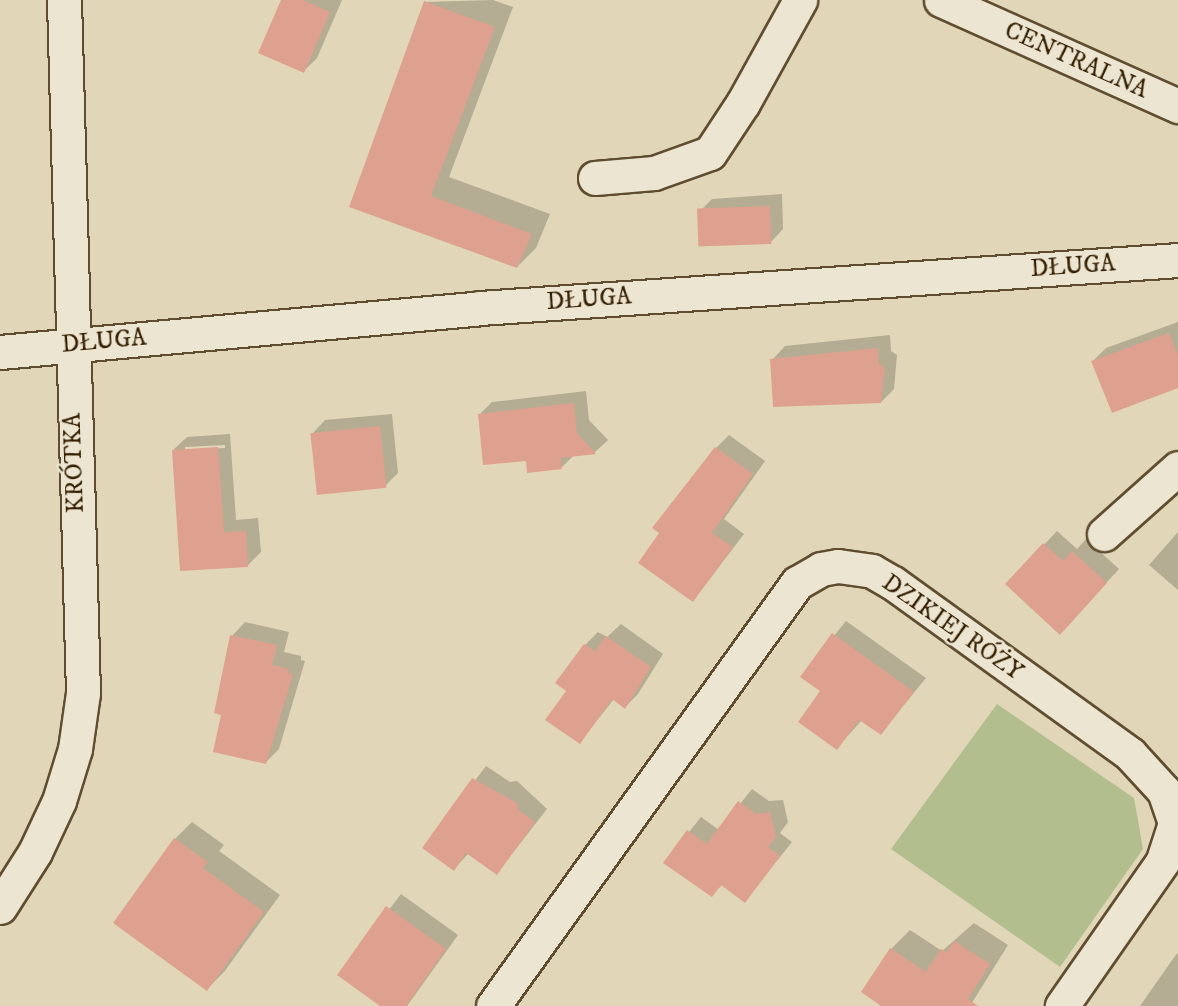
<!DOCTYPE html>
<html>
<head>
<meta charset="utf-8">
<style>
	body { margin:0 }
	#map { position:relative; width:1178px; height:1006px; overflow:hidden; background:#e1d7b8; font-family:"IM FELL DW Pica",serif }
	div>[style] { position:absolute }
	.green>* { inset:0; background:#b3be8f }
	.shadow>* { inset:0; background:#0003 }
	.building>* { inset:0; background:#dfa18f; transform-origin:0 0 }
	.roads { filter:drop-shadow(2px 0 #604d2f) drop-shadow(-2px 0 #604d2f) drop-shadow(0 2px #604d2f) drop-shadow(0 -2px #604d2f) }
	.minor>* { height:33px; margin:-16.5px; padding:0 16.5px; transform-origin:16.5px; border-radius:16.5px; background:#ece5d1 }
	span { translate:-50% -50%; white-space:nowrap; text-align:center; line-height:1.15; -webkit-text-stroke:5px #ece5d1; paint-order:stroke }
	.street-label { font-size:24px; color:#351f01 }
</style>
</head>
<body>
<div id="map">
	<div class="green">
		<i style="clip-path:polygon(997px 704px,1134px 798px,1143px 849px,1060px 967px,891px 849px)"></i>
	</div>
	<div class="shadow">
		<i style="clip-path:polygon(282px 0,342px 0,317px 58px,304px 71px)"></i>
		<i style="clip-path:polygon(493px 0,513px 7px,449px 177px,550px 214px,536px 248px,517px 267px,351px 206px,425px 2px)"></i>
		<i style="clip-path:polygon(782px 194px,783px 229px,770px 243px,699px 212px,712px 199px)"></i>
		<i style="clip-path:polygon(1178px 322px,1178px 386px,1093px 361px,1106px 348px)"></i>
		<i style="clip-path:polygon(890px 335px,891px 351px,897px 355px,894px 389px,881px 402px,772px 360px,785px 346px)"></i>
		<i style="clip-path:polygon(586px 391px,589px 420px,608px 440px,595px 452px,574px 455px,562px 467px,527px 460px,479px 415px,492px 402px)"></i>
		<i style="clip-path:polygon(392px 414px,398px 473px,385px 486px,312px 434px,325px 420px)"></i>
		<i style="clip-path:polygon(evenodd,230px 434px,236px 520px,258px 518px,261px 552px,248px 565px,181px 570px,173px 450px,187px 437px,230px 434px,225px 445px,225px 448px,185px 450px,185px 447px,225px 445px)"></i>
		<i style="clip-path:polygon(729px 435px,765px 461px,724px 519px,744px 534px,693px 601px,716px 448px)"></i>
		<i style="clip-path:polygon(1057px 531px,1077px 549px,1086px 539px,1119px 569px,1073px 619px,1007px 584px)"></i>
		<i style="clip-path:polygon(1178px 532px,1178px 590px,1149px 565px)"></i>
		<i style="clip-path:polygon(846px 621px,926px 678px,881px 733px,862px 720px,837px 748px,822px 691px,802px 676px)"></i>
		<i style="clip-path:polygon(245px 622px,289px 632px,284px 652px,301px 656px,301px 660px,305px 661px,279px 749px,266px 762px,223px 714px,232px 636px)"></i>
		<i style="clip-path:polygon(621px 624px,663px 654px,638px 694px,625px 707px,614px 699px,580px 742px,568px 691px,585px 645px,598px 632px,607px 637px)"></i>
		<i style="clip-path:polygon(486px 766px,510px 782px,517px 781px,547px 809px,497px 873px,469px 853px,454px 869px,424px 847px)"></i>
		<i style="clip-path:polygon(752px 789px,769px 801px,783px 800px,788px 822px,780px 833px,792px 842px,745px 901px,722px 885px,711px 896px,665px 862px,701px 817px,719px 830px)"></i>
		<i style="clip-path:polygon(192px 822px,224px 845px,219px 851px,280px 895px,224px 972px,207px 989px,115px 923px,175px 839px)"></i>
		<i style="clip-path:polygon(401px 894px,458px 935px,407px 1006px,383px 1006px,339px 975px)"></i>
		<i style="clip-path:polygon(974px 923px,1008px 945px,970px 1006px,884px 1006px,891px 949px,910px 930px,942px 951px)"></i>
		<i style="clip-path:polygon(1178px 953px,1178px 1006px,1140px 1006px,1175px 956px)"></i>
	</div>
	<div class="building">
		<i style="clip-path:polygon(281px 0,303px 0,330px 12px,304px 73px,258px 53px)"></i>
		<i style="clip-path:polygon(424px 1px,495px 27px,431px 196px,532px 234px,517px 268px,349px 207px)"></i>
		<i style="left:770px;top:206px;width:38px;height:73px;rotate:88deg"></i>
		<i style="clip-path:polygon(1169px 333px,1178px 355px,1178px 388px,1112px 413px,1091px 361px)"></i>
		<i style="clip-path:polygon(878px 348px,879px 364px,885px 368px,881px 403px,773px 407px,770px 359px)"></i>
		<i style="clip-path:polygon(574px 403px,577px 433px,596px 454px,561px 458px,562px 469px,527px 473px,526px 461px,483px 465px,478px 414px)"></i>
		<i style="left:380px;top:426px;width:62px;height:70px;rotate:84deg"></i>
		<i style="clip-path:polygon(218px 447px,224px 532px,246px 531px,248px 567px,180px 571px,172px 450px)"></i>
		<i style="clip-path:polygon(715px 447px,753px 474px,712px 533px,733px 547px,693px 602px,638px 563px,659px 533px,652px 528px)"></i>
		<i style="clip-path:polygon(1043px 543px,1063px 561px,1072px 551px,1107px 583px,1060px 635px,1005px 584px)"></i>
		<i style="clip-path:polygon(832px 633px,914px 692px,881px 735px,859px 720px,837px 750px,798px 722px,820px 691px,800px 677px)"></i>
		<i style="clip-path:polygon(230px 635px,277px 645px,272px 665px,289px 669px,288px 673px,293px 674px,266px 764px,213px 752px,221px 715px,214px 713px)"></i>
		<i style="clip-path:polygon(606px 636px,651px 667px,625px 709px,612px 699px,580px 744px,545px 720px,566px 691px,555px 683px,584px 644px,595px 651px)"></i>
		<i style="clip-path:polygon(472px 778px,517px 803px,518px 810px,535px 822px,497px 875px,466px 853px,454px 871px,422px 848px)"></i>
		<i style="clip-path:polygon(738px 801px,756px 814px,770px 812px,776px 837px,768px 847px,780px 856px,745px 903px,721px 885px,712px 897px,663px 863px,687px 830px,707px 844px)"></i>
		<i style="clip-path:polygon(174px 838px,208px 862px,203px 868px,264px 912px,207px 991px,113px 923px)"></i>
		<i style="clip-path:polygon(386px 906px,446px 949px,406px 1006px,380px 1006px,337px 975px)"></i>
		<i style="clip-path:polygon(954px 941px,990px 964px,968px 999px,978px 1006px,881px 1006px,861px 992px,890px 948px,926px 972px,941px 949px,947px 952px)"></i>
	</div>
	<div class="roads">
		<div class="minor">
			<i style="left:941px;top:0;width:260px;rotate:24.1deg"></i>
			<i style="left:595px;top:178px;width:59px;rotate:-4.8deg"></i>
			<i style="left:654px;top:173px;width:59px;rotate:-19.7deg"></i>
			<i style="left:710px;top:153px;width:60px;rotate:-56.6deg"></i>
			<i style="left:743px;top:103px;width:118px;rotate:-61deg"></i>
			<i style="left:0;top:352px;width:482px;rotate:-5.2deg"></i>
			<i style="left:480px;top:308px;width:700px;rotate:-3.93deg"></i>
			<i style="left:1104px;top:534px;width:99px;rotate:-41.7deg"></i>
			<i style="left:0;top:907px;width:65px;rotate:-57.5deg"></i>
			<i style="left:35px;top:852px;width:56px;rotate:-64.8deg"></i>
			<i style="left:59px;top:801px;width:54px;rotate:-72.9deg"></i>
			<i style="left:75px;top:749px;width:57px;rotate:-81.9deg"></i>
			<i style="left:83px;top:693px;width:693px;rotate:-91.57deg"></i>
			<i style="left:493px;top:1006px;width:521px;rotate:-54.3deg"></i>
			<i style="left:797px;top:583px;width:28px;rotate:-30deg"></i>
			<i style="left:821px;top:569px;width:17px;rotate:-10deg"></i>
			<i style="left:838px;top:566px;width:34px;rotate:8deg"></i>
			<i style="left:872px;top:571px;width:24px;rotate:30deg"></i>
			<i style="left:893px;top:583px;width:292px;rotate:35.8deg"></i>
			<i style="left:1130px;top:754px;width:50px;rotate:47.4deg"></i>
			<i style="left:1164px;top:791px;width:34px;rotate:71deg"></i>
			<i style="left:1175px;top:823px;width:40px;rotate:108deg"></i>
			<i style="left:1163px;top:861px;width:177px;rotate:124.9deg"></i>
		</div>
	</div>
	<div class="street-label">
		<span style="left:1076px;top:61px;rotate:24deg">CENTRALNA</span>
		<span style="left:1073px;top:267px;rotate:-4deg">DŁUGA</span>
		<span style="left:589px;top:300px;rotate:-4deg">DŁUGA</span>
		<span style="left:104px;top:342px;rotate:-5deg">DŁUGA</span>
		<span style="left:75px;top:463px;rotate:-92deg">KRÓTKA</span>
		<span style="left:952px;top:628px;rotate:35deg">DZIKIEJ RÓŻY</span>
	</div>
</div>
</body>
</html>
